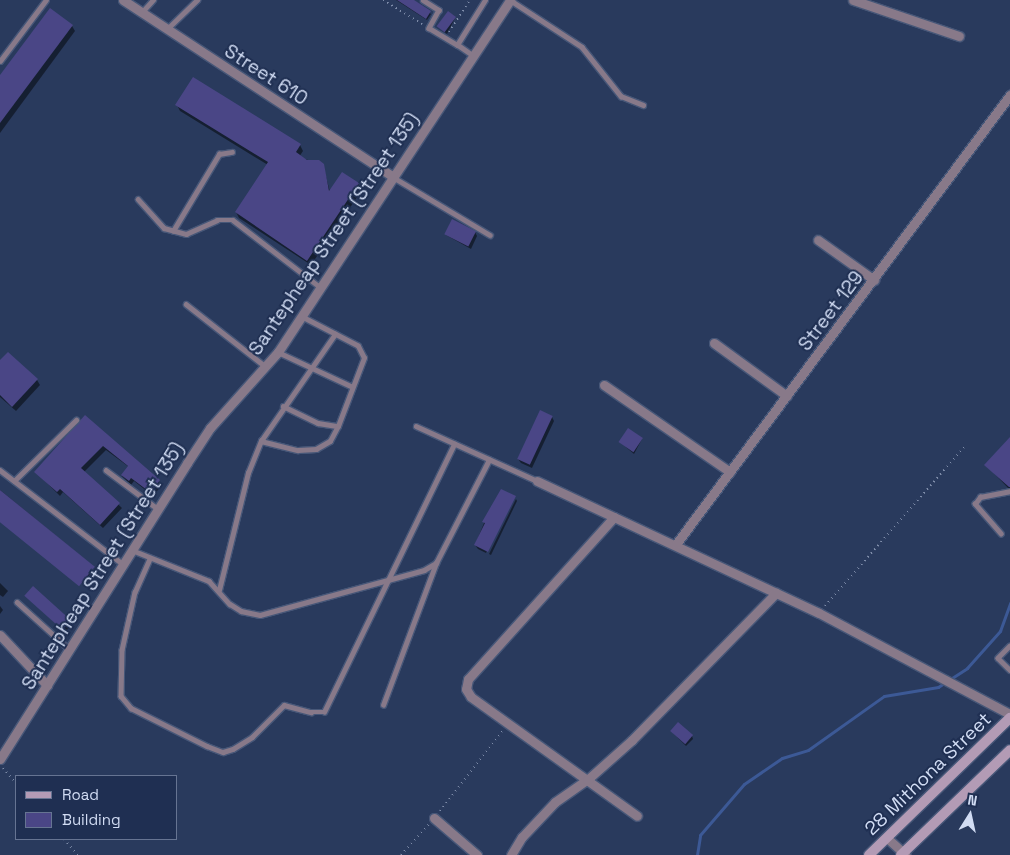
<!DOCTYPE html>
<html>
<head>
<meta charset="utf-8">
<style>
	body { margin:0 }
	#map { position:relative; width:1010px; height:855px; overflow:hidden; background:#293a5d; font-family:"Space Grotesk",sans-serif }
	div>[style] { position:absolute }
	.shadow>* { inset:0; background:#0007 }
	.stream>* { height:3px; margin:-1.5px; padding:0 1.5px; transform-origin:1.5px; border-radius:1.5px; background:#3c5996 }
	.building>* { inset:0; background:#4a4686; transform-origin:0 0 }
	.path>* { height:2px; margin-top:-1px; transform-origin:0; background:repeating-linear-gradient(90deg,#7f8daa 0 1px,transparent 0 5px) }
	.roads { filter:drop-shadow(1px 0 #475778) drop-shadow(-1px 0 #475778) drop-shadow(0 1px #475778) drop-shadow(0 -1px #475778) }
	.service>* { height:4.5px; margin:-2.25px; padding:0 2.25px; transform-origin:2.25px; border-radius:2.25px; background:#887989 }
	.minor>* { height:9px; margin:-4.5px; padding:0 4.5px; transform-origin:4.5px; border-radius:4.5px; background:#887989 }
	.secondary>* { height:10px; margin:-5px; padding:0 5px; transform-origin:5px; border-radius:5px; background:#b39bb5 }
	span { translate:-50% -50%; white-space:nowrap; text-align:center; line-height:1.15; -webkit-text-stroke:4px #1f2f52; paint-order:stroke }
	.street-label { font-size:19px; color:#d1dcf3 }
	.legend { position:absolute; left:15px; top:775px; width:162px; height:65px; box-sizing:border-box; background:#1f2f52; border:1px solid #667492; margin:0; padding:6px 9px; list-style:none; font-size:15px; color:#d1dcf3 }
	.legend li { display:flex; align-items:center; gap:10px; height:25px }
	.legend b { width:25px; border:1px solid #667492 }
	.north { position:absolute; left:945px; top:790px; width:50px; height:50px; -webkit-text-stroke:4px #1f2f52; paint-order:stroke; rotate:10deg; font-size:14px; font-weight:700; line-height:20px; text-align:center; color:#d1dcf3 }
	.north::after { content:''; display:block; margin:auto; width:18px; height:22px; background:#d1dcf3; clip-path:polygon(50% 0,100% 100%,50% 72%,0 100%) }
</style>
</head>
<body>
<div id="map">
	<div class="shadow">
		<i style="clip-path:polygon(396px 0,412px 0,431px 14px,427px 20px)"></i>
		<i style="clip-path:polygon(455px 18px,447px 34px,441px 29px)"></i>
		<i style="clip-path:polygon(72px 26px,75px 31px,0 133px,0 77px)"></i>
		<i style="clip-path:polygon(177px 105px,300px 145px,303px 151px,299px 157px,323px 165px,330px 192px,342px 174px,358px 184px,362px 190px,311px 265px,239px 218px,236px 212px,268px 165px,180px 111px)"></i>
		<i style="clip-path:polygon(475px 232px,477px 236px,471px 249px,446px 235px)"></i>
		<i style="clip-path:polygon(0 362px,37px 380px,40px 385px,16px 411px,0 397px)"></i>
		<i style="clip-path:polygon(85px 416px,162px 485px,153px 496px,134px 481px,131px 485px,122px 476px,129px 467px,106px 450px,84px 472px,122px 508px,103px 528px,63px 492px,60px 496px,36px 472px)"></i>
		<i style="clip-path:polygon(552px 417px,554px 421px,532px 468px,521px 463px,518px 459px)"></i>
		<i style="clip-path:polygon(642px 439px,634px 454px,620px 442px)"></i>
		<i style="clip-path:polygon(1010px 439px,1010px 490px,986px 465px)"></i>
		<i style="clip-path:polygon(0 490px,94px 567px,84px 584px,0 516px)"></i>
		<i style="clip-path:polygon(513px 498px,486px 553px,478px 549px,475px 545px,489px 511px)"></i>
		<i style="clip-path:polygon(516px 499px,517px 501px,491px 555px,489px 554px)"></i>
		<i style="clip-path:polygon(0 583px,8px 591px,3px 597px,0 595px)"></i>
		<i style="clip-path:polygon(26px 596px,70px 620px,73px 624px,65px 632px)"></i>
		<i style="clip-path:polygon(0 606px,3px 610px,0 614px)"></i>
		<i style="clip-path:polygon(673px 733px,692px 736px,693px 739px,686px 746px)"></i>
	</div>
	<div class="stream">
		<i style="left:697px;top:855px;width:20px;rotate:-81deg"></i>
		<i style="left:700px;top:835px;width:67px;rotate:-49.2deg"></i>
		<i style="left:744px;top:784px;width:46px;rotate:-34.4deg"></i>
		<i style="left:782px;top:758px;width:27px;rotate:-17deg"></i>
		<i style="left:808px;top:750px;width:93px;rotate:-35.4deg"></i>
		<i style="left:884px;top:696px;width:55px;rotate:-9.5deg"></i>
		<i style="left:938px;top:687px;width:35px;rotate:-33deg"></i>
		<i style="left:967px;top:668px;width:50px;rotate:-48.3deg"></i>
		<i style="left:1000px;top:631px;width:30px;rotate:-70deg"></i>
	</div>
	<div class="building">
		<i style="clip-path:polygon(397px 0,414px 0,431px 11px,426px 19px)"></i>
		<i style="clip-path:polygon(50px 8px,73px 25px,0 123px,0 75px)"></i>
		<i style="left:448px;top:11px;width:10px;height:19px;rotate:37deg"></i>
		<i style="clip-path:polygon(193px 77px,301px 144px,296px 152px,307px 160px,319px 160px,324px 164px,329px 191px,342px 172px,359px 183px,307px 261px,235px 212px,268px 162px,175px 105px)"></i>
		<i style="left:452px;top:219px;width:27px;height:17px;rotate:27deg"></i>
		<i style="clip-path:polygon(8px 352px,38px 379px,12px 407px,0 395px,0 360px)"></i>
		<i style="left:540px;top:410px;width:14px;height:54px;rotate:25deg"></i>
		<i style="clip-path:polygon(85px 415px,160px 480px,151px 493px,131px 478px,129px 481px,121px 475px,128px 466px,103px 446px,81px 468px,120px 503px,100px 525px,60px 489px,57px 492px,34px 472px)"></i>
		<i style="left:628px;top:428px;width:18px;height:17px;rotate:34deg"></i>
		<i style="clip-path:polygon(1010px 437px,1010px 487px,1009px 487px,984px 465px)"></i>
		<i style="clip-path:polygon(501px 489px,516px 496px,488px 552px,474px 545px,485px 523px,482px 522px)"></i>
		<i style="left:0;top:490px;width:122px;height:25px;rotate:39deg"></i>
		<i style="left:33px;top:586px;width:51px;height:13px;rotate:42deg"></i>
		<i style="left:678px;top:722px;width:20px;height:12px;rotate:41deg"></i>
	</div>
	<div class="path">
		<i style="left:383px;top:0;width:46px;rotate:31.6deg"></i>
		<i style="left:449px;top:32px;width:38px;rotate:-57deg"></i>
		<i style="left:825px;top:606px;width:214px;rotate:-48.8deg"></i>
		<i style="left:3px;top:768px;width:20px;rotate:49deg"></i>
		<i style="left:440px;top:811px;width:103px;rotate:-52.1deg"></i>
		<i style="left:64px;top:839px;width:21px;rotate:49deg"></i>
		<i style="left:401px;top:855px;width:42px;rotate:-47.9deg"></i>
	</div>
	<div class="roads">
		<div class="service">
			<i style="left:423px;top:0;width:19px;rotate:32deg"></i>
			<i style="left:439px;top:10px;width:21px;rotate:119deg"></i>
			<i style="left:429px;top:28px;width:33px;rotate:31deg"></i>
			<i style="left:510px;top:0;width:86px;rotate:33.1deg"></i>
			<i style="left:582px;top:47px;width:63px;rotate:51.5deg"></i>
			<i style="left:621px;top:96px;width:24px;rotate:22deg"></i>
			<i style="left:143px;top:11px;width:15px;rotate:-48deg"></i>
			<i style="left:167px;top:29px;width:42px;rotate:-44deg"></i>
			<i style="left:473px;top:56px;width:19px;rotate:-145deg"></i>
			<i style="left:457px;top:45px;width:53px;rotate:-58.1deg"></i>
			<i style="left:0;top:61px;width:76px;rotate:-53deg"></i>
			<i style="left:393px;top:177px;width:113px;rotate:30.9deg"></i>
			<i style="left:138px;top:199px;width:39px;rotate:48deg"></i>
			<i style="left:164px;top:228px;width:23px;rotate:15deg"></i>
			<i style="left:186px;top:234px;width:34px;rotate:-24deg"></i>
			<i style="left:217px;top:220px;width:16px"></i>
			<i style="left:233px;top:220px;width:110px;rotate:37.6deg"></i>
			<i style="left:173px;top:231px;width:90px;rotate:-59.1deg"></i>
			<i style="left:219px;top:154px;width:13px;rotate:-9deg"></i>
			<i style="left:186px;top:304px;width:102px;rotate:38.2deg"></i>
			<i style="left:278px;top:352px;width:81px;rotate:25deg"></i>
			<i style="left:283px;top:406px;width:39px;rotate:26deg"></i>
			<i style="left:318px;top:423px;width:20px;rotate:9deg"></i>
			<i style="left:338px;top:426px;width:73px;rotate:-69.1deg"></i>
			<i style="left:364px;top:358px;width:13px;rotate:-117deg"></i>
			<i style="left:358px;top:346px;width:63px;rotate:-152.6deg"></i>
			<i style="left:416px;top:426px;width:133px;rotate:24.4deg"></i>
			<i style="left:261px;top:441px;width:38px;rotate:14deg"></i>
			<i style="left:298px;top:450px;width:18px;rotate:-3deg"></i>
			<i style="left:316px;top:449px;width:16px;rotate:-30deg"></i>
			<i style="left:330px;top:441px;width:17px;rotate:-62deg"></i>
			<i style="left:0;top:470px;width:155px;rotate:37.4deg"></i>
			<i style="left:106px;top:470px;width:65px;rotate:36.9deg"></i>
			<i style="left:14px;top:481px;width:87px;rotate:-44.5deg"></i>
			<i style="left:1001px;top:534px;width:40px;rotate:-131deg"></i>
			<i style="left:975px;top:504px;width:9px;rotate:-54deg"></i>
			<i style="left:980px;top:497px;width:31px;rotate:-11deg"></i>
			<i style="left:132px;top:550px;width:83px;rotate:21.9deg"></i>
			<i style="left:209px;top:581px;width:31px;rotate:48deg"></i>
			<i style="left:230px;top:604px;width:13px;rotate:32deg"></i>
			<i style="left:241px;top:611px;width:19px;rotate:12deg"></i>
			<i style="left:260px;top:615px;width:170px;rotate:-15.3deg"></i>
			<i style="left:424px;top:570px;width:14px;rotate:-30deg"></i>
			<i style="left:436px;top:563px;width:116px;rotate:-62.8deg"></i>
			<i style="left:150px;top:559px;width:36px;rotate:114deg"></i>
			<i style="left:135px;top:592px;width:59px;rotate:102.6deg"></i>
			<i style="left:122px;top:650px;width:46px;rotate:91.2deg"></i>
			<i style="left:121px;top:696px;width:16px;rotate:50deg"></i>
			<i style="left:131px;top:708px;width:85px;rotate:26.6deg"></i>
			<i style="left:207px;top:746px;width:17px;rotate:21deg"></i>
			<i style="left:223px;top:752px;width:10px;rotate:-17deg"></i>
			<i style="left:233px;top:749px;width:22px;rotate:-32deg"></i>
			<i style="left:252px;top:737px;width:45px;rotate:-45deg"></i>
			<i style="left:284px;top:705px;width:28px;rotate:15deg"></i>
			<i style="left:311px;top:712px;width:13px"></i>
			<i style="left:324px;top:712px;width:298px;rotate:-64.1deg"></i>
			<i style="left:219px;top:590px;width:121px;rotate:-76.1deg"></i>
			<i style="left:248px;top:473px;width:35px;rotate:-68deg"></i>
			<i style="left:261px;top:441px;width:130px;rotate:-55.3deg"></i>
			<i style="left:17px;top:602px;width:70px;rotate:42.1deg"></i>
			<i style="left:1010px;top:646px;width:17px;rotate:135deg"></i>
			<i style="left:998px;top:658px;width:17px;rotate:45deg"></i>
			<i style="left:383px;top:705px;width:152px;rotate:-69.5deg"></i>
		</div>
		<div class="minor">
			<i style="left:123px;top:0;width:321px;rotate:33.2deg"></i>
			<i style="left:853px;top:0;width:112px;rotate:18.8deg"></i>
			<i style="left:818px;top:240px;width:69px;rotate:35.5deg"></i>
			<i style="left:714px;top:343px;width:90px;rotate:36deg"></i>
			<i style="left:604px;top:385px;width:153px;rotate:34.6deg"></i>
			<i style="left:537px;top:481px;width:311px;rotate:25.1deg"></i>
			<i style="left:819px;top:613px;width:216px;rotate:27.9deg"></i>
			<i style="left:614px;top:517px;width:218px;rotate:132deg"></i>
			<i style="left:468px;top:679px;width:10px;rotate:101deg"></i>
			<i style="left:466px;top:689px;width:9px;rotate:58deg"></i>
			<i style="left:471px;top:697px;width:204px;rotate:35.6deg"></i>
			<i style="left:676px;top:544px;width:560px;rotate:-53.36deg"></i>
			<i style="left:0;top:635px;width:69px;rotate:46.8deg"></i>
			<i style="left:0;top:759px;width:350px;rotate:-57.7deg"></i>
			<i style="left:187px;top:463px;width:42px;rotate:-56.7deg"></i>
			<i style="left:210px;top:428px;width:102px;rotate:-48.2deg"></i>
			<i style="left:278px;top:352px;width:422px;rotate:-56.6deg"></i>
			<i style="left:434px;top:818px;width:57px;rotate:40.7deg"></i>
			<i style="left:887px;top:838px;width:25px;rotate:42deg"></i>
			<i style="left:511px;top:855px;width:21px;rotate:-59deg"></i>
			<i style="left:522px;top:837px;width:48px;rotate:-46.7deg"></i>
			<i style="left:555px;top:802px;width:39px;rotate:-35deg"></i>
			<i style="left:587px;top:780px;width:60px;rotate:-41.6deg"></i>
			<i style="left:632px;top:740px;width:206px;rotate:-45.6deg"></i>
		</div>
		<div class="secondary">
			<i style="left:869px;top:855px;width:197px;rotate:-44.2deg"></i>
			<i style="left:901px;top:855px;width:151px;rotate:-43.9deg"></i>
		</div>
	</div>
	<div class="street-label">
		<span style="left:266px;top:75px;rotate:33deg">Street 610</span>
		<span style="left:334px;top:234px;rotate:-56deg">Santepheap Street (Street 135)</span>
		<span style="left:831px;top:311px;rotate:-53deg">Street 129</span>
		<span style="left:103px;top:566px;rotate:-58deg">Santepheap Street (Street 135)</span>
		<span style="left:928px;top:774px;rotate:-44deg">28 Mithona Street</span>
	</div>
	<ul class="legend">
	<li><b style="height:6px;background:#b39bb5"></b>Road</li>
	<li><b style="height:14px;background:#4a4686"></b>Building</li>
	</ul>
	<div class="north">N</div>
</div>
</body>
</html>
